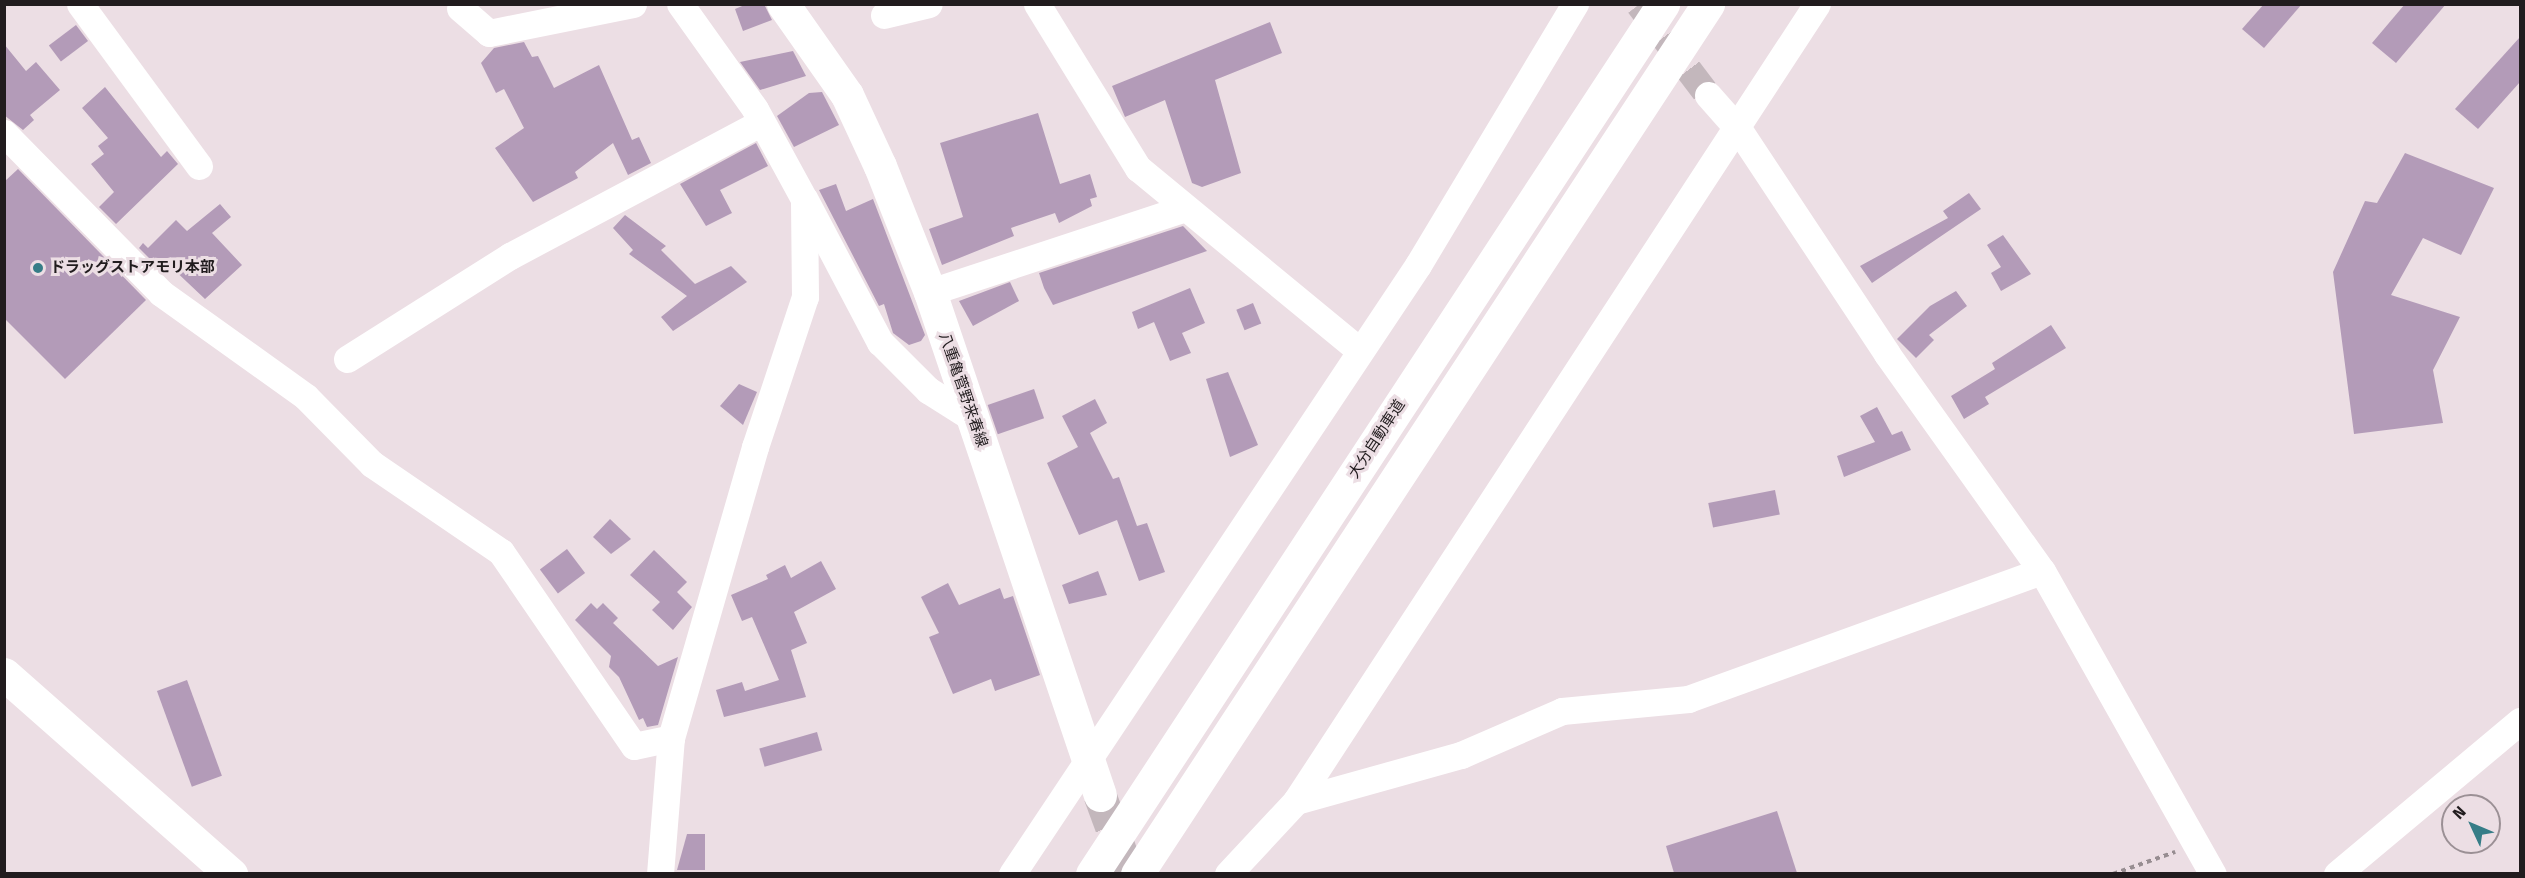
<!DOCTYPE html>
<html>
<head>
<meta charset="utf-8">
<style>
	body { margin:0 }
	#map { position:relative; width:2525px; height:878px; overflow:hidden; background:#ecdee4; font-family:"Fira Sans","Noto Sans JP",sans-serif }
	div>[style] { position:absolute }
	.building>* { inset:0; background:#b39bb8; transform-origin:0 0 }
	.street-tunnel>* { height:27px; margin-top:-13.5px; transform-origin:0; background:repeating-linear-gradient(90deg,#c3b7bc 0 27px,transparent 0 41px) }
	.secondary-tunnel>* { height:33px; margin-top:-16.5px; transform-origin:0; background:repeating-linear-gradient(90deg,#c3b7bc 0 33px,transparent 0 49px) }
	.path>* { height:4px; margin-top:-2px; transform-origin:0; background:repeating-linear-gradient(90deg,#978d91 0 4.5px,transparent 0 9px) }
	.street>* { height:27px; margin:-13.5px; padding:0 13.5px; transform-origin:13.5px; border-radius:13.5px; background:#fff }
	.secondary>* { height:33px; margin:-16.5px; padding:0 16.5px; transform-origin:16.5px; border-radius:16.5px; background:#fff }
	.highway>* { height:33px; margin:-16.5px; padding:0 16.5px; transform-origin:16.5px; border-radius:16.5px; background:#fff }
	.dots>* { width:16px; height:16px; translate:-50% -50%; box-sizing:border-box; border:3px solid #ecdee4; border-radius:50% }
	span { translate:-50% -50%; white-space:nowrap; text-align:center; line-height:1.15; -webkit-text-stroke:6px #ecdee4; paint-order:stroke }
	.poi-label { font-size:15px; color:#211c1e; font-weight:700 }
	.left { translate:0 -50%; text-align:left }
	.street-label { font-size:15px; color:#211c1e }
	.frame { position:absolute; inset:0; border:6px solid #211c1e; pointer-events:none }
	.north { position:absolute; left:2441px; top:794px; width:60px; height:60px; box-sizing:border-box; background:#ecdee4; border:2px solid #9b9095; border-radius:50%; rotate:314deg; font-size:16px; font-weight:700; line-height:24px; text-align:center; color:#211c1e }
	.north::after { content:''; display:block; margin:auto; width:21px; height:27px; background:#367d87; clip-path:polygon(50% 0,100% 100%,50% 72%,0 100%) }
</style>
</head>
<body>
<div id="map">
	<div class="building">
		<i style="clip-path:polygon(747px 4px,764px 4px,772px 20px,743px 31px,735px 9px)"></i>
		<i style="clip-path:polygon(2264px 4px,2302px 4px,2264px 48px,2242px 29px)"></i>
		<i style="clip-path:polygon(2405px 4px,2446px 4px,2396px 63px,2372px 43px)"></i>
		<i style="clip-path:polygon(1270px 22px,1282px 53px,1215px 80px,1241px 173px,1202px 187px,1192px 183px,1165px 100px,1125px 117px,1112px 86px)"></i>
		<i style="left:76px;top:25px;width:20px;height:34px;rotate:53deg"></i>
		<i style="clip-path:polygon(2520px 37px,2520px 82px,2478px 129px,2455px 109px)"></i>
		<i style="clip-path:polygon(524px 42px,532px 57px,538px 56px,554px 88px,599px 65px,632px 140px,639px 137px,651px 163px,628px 175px,613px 143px,575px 172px,578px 178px,533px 202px,495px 148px,524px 128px,504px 89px,496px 93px,481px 63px,494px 48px)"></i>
		<i style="clip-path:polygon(4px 44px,26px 71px,36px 62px,60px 90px,30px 115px,34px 120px,23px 130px,4px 115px)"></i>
		<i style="clip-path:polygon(793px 51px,806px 76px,760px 90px,740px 62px)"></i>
		<i style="clip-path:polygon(105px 87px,161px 157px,167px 151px,178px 164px,116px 224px,99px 207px,114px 192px,91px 164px,104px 154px,98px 146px,108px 138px,82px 108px)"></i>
		<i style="clip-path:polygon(822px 92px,839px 125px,794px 147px,777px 116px,809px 93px)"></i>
		<i style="clip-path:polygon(1038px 113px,1060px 184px,1090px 174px,1097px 197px,1090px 199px,1092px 206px,1059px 223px,1055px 213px,1011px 228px,1014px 236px,942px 265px,929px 229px,963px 217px,940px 143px)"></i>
		<i style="clip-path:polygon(756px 143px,768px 166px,720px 190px,732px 213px,706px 226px,680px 184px)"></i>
		<i style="clip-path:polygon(2405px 153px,2494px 188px,2461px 255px,2423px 238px,2391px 295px,2460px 317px,2433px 370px,2443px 423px,2354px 434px,2333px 272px,2365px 201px,2377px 203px)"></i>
		<i style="clip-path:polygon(18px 169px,146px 300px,65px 379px,4px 318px,4px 182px)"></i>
		<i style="clip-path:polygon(836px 184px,846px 211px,873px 199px,925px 335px,921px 341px,909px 345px,893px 333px,884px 304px,879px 306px,819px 190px)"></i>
		<i style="clip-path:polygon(1969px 193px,1981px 209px,1872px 283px,1860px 266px,1948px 218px,1943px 211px)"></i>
		<i style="clip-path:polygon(220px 204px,231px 217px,212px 233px,242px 265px,205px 299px,169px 265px,163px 272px,139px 248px,143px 243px,148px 248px,176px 220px,187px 231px)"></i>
		<i style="clip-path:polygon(625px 215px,666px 246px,661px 250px,695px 284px,731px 266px,747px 282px,673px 331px,661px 317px,687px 296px,629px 254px,633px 250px,613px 228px)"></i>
		<i style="clip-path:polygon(1183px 226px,1207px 251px,1053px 305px,1044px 288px,1039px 273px)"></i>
		<i style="clip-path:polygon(2003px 235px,2031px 274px,2001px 291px,1991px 273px,2001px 267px,1987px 245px)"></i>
		<i style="clip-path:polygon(1010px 282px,1019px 301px,973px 326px,959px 301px)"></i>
		<i style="clip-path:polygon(1190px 288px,1205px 323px,1182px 333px,1191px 353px,1170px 361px,1154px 322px,1138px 329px,1132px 312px)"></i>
		<i style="clip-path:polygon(1956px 291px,1967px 306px,1929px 335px,1934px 340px,1916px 358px,1897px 339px,1930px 306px)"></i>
		<i style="left:1253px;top:303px;width:22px;height:18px;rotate:68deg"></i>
		<i style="clip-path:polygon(2051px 325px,2066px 348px,1985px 397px,1989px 404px,1964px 419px,1951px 396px,1995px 369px,1992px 363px)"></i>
		<i style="clip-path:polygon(1228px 372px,1258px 445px,1230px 457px,1206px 379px)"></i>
		<i style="clip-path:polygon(739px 384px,757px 392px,743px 425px,720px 406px)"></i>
		<i style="left:1034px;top:389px;width:31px;height:49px;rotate:71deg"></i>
		<i style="clip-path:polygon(1095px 399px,1107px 423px,1090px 433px,1113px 479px,1119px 477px,1137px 526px,1147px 523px,1165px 572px,1139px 581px,1117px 520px,1079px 535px,1047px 463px,1078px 447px,1062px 416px)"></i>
		<i style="clip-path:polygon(1877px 407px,1892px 435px,1902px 431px,1911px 450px,1844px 477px,1837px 456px,1875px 442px,1860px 416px)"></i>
		<i style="left:1775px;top:490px;width:25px;height:68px;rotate:79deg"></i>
		<i style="clip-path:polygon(610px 519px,631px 539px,611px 554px,593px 537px)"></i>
		<i style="left:567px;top:549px;width:30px;height:34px;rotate:53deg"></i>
		<i style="clip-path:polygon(654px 550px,687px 582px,677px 592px,692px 607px,673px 630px,652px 610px,660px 602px,630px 575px)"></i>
		<i style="clip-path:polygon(821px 561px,836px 589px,794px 612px,807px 643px,791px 650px,806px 697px,724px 717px,716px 690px,742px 682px,745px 691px,779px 680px,752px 617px,742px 621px,731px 595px,768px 579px,766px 575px,785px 565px,791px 578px)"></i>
		<i style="clip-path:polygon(1098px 571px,1107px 595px,1069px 604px,1062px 585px)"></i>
		<i style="clip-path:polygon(948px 583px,959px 605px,1000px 588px,1004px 599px,1013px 596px,1040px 675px,995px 691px,991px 679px,953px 694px,929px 637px,939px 633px,921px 597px)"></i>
		<i style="clip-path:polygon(591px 603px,597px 609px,603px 603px,618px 618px,613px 623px,658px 666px,678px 657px,658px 725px,647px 727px,643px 718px,639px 720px,619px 677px,609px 667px,611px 656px,575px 620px)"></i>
		<i style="left:187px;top:680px;width:102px;height:32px;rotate:70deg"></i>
		<i style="left:817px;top:732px;width:19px;height:60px;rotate:74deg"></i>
		<i style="clip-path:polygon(1777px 811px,1797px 873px,1674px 873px,1666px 846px)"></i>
		<i style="clip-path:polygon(687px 834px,705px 834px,705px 870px,677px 870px)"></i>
	</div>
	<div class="street-tunnel">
		<i style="left:1639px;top:4px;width:114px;rotate:52.8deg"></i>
	</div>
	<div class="secondary-tunnel">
		<i style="left:1100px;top:795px;width:84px;rotate:69.8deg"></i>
	</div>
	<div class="path">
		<i style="left:2113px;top:874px;width:66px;rotate:-19.5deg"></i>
	</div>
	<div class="street">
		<i style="left:80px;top:4px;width:201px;rotate:53.7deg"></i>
		<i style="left:1037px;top:4px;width:193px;rotate:58.4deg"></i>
		<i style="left:1138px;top:168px;width:288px;rotate:39.5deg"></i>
		<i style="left:460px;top:8px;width:38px;rotate:41deg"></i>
		<i style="left:489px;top:33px;width:147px;rotate:-11.4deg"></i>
		<i style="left:884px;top:15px;width:46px;rotate:-13.7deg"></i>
		<i style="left:1708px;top:95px;width:47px;rotate:48.5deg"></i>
		<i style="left:1739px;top:130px;width:268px;rotate:56.5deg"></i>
		<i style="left:1887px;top:354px;width:267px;rotate:54.5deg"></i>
		<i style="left:2042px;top:571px;width:348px;rotate:60.6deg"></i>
		<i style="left:4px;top:133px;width:224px;rotate:45.5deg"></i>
		<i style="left:161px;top:293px;width:178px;rotate:35.6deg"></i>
		<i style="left:306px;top:397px;width:94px;rotate:45.4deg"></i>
		<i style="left:372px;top:464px;width:156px;rotate:34.3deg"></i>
		<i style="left:501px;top:552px;width:235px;rotate:55.6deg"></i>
		<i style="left:634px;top:746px;width:38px;rotate:-12deg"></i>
		<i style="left:805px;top:200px;width:161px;rotate:62.2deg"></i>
		<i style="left:880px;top:342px;width:68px;rotate:45deg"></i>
		<i style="left:928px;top:390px;width:52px;rotate:32.5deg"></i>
		<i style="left:930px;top:292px;width:266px;rotate:-18.2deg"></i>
		<i style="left:347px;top:359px;width:193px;rotate:-32.3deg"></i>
		<i style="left:510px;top:256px;width:285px;rotate:-28deg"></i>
		<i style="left:1296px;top:801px;width:171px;rotate:-15.6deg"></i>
		<i style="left:1461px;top:755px;width:110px;rotate:-23.5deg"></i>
		<i style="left:1562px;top:711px;width:127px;rotate:-5.4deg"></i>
		<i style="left:1688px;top:699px;width:376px;rotate:-19.9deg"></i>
		<i style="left:660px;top:874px;width:136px;rotate:-85.4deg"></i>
		<i style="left:671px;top:738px;width:303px;rotate:-73.9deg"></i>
		<i style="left:755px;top:447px;width:158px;rotate:-71.6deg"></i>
		<i style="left:805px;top:297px;width:98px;rotate:-90.6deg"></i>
		<i style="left:804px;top:199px;width:102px;rotate:-118.6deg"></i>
		<i style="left:755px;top:109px;width:129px;rotate:-125.5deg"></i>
		<i style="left:1012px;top:874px;width:732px;rotate:-56.31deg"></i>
		<i style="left:1418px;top:265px;width:305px;rotate:-59deg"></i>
		<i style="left:1228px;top:874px;width:100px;rotate:-47deg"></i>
		<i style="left:1296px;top:801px;width:952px;rotate:-56.83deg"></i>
		<i style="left:2337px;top:874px;width:239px;rotate:-39.9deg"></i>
	</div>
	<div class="secondary">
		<i style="left:783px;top:4px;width:111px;rotate:54.9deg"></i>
		<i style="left:847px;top:95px;width:78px;rotate:65.1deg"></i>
		<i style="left:880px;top:166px;width:136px;rotate:68.4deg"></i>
		<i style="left:930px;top:292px;width:531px;rotate:71.33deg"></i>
		<i style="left:4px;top:674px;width:303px;rotate:41.4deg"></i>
	</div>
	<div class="highway">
		<i style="left:1092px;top:874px;width:1041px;rotate:-56.72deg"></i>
		<i style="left:1137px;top:874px;width:1041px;rotate:-56.72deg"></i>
	</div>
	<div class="dots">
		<i style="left:38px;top:268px;background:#367d87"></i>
	</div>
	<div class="poi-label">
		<span class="left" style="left:50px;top:268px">ドラッグストアモリ本部</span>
	</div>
	<div class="street-label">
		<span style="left:963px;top:390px;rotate:71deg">八重亀菅野来春線</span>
		<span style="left:1377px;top:439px;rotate:-57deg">大分自動車道</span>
	</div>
	<div class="frame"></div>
	<div class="north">N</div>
</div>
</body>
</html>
